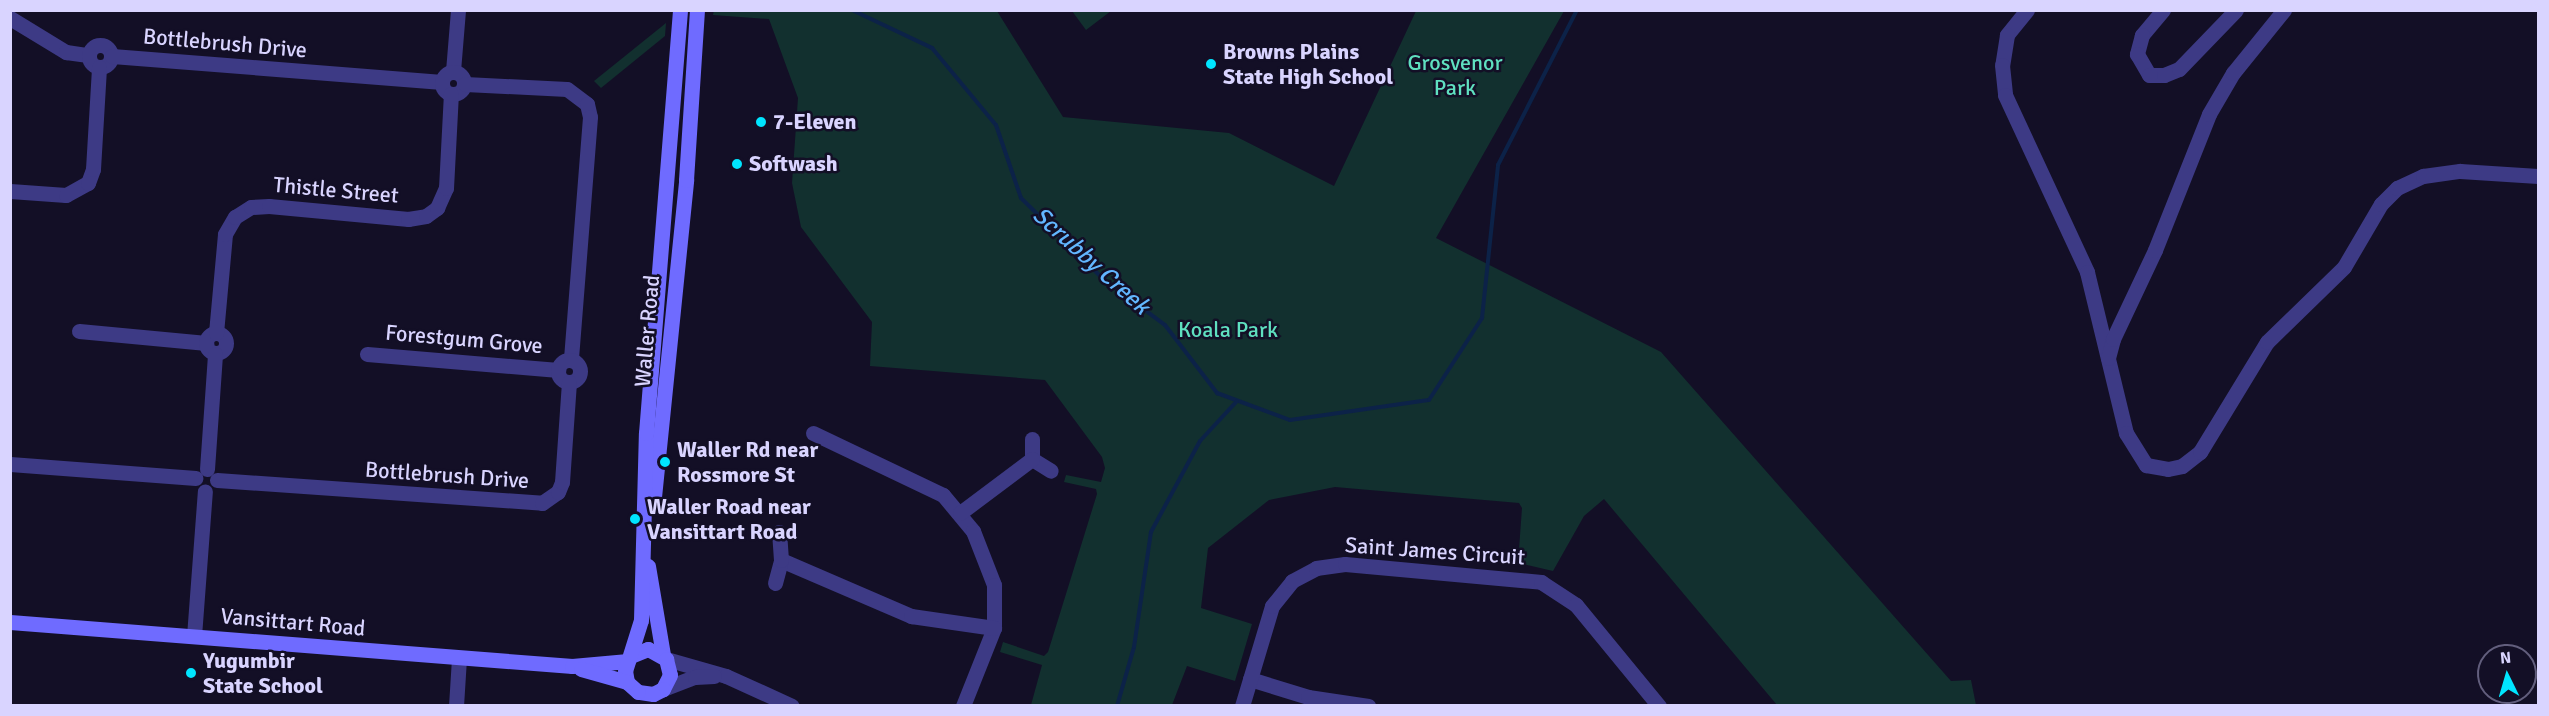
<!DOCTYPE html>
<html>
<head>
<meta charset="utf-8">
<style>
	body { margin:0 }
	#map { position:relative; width:2549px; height:716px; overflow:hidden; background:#130f26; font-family:Signika,sans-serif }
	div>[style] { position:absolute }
	.green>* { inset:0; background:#12302f }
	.stream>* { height:4px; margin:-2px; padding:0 2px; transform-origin:2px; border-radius:2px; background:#0c2248 }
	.street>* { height:15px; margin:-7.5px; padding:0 7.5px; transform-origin:7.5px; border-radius:7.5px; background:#3d3a85 }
	.street>.ring { margin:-7.5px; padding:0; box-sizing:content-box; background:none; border:15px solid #3d3a85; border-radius:50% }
	.secondary>* { height:15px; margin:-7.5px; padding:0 7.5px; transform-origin:7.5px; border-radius:7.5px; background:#6f6bff }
	.dots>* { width:16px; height:16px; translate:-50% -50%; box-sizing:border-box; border:3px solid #130f26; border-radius:50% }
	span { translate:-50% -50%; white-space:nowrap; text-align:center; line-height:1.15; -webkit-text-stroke:5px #130f26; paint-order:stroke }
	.street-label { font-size:22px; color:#d9d4ff }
	.poi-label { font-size:22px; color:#d9d4ff; font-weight:700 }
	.left { translate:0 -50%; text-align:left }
	.park-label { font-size:22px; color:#5fe0c0 }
	.water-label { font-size:24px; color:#62b6ff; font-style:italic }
	.frame { position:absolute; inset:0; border:12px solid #d9d4ff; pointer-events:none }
	.north { position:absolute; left:2477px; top:644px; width:60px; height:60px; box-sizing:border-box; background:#130f26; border:2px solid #625e7d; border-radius:50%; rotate:355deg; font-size:16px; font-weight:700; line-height:24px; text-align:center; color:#d9d4ff }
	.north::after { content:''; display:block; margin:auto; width:21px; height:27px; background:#00e5ff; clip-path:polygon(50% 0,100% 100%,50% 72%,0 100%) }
</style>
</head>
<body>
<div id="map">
	<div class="green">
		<i style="clip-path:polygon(714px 10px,997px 11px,1063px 117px,1229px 133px,1334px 186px,1416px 11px,1564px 11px,1436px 238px,1661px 352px,1951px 681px,1971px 680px,1976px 705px,1777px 705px,1604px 499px,1584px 516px,1553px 571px,1518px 563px,1522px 508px,1519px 503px,1335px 487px,1269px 500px,1208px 548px,1201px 608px,1252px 624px,1235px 681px,1187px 666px,1172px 705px,1031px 705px,1042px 665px,1000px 652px,1003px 642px,1044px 656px,1048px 652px,1097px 494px,1096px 489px,1064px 482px,1066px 475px,1101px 482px,1105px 468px,1102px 457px,1045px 380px,870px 366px,872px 322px,801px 227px,792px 183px,798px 98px,769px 19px,713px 15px)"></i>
		<i style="clip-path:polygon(1072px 11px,1111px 11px,1086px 30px)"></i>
		<i style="clip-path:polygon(666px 23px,665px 36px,601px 88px,594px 81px)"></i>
	</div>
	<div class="stream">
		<i style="left:852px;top:10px;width:89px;rotate:25.4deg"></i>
		<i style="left:932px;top:48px;width:100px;rotate:50.3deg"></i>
		<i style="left:996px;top:125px;width:77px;rotate:71.1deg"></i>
		<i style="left:1021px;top:198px;width:115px;rotate:44.6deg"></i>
		<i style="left:1103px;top:279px;width:77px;rotate:36.6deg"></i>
		<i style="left:1165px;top:325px;width:86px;rotate:52.6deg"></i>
		<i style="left:1217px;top:393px;width:78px;rotate:20.3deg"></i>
		<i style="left:1290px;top:420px;width:140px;rotate:-8.2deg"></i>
		<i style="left:1429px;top:400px;width:98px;rotate:-57.1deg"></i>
		<i style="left:1482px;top:318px;width:154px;rotate:-84deg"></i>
		<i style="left:1498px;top:165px;width:174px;rotate:-63deg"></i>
		<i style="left:1117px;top:706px;width:61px;rotate:-73.9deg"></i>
		<i style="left:1134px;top:647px;width:116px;rotate:-81.6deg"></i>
		<i style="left:1151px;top:532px;width:103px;rotate:-61.7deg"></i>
		<i style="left:1200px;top:441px;width:54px;rotate:-47.2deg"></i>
	</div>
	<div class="street">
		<i style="left:2027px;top:10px;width:32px;rotate:129deg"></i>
		<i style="left:2007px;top:35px;width:30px;rotate:99deg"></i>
		<i style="left:2002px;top:65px;width:30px;rotate:84deg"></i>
		<i style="left:2005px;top:95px;width:195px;rotate:65.1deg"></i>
		<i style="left:2087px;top:272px;width:166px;rotate:76.4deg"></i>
		<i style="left:2126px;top:433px;width:38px;rotate:58deg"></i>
		<i style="left:2146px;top:465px;width:22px;rotate:10deg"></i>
		<i style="left:2168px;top:469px;width:14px;rotate:-12deg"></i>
		<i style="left:2182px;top:466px;width:23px;rotate:-38deg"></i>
		<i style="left:2200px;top:452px;width:129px;rotate:-58.7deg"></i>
		<i style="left:2267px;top:342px;width:107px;rotate:-44.2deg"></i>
		<i style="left:2344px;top:267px;width:73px;rotate:-59.6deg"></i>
		<i style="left:2381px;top:204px;width:23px;rotate:-45deg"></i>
		<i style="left:2397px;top:188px;width:29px;rotate:-25deg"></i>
		<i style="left:2423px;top:176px;width:37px;rotate:-8deg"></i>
		<i style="left:2460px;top:171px;width:78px;rotate:3.7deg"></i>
		<i style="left:2163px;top:10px;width:33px;rotate:130deg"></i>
		<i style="left:2142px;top:35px;width:20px;rotate:105deg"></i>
		<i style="left:2137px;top:54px;width:24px;rotate:60deg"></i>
		<i style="left:2149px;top:75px;width:15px"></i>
		<i style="left:2164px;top:75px;width:16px;rotate:-22deg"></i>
		<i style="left:2179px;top:69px;width:82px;rotate:-46deg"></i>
		<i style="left:10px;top:18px;width:66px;rotate:31.3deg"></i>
		<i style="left:66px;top:52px;width:22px;rotate:8deg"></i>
		<i class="ring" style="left:89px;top:45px;width:7px;height:7px"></i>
		<i style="left:112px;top:56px;width:331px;rotate:4.5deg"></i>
		<i style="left:453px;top:71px;width:61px;rotate:-85.3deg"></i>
		<i class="ring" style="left:442px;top:72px;width:7px;height:7px"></i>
		<i style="left:465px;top:84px;width:102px;rotate:2.8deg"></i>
		<i style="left:567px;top:89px;width:25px;rotate:37deg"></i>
		<i style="left:587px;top:104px;width:13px;rotate:77deg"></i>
		<i style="left:590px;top:117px;width:244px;rotate:94.5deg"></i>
		<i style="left:10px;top:191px;width:56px;rotate:4.1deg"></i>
		<i style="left:66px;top:195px;width:25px;rotate:-29deg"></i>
		<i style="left:88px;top:183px;width:15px;rotate:-70deg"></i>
		<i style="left:93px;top:169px;width:102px;rotate:-86.6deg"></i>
		<i style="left:79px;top:331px;width:128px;rotate:5.4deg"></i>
		<i class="ring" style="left:206px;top:333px;width:5px;height:5px"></i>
		<i style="left:216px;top:333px;width:99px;rotate:-84.8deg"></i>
		<i style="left:225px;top:234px;width:20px;rotate:-60deg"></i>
		<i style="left:235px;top:217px;width:19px;rotate:-32deg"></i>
		<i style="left:251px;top:207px;width:18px;rotate:-3deg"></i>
		<i style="left:269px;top:206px;width:140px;rotate:5.3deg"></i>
		<i style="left:408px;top:219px;width:18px;rotate:-9deg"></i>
		<i style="left:426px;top:216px;width:14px;rotate:-36deg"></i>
		<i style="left:437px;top:208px;width:22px;rotate:-66deg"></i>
		<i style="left:446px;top:188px;width:94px;rotate:-87deg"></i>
		<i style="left:367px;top:354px;width:192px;rotate:4.8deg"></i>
		<i style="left:2108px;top:358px;width:20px;rotate:-75deg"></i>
		<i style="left:2113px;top:339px;width:98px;rotate:-64.7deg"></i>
		<i style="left:2155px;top:250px;width:146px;rotate:-68.3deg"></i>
		<i style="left:2209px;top:114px;width:48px;rotate:-59.7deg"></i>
		<i style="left:2233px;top:73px;width:81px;rotate:-51deg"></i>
		<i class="ring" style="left:558px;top:360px;width:7px;height:7px"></i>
		<i style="left:813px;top:433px;width:144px;rotate:25.5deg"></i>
		<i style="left:943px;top:495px;width:47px;rotate:50.2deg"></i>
		<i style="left:973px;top:531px;width:58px;rotate:68.7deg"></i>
		<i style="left:994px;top:585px;width:43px;rotate:90deg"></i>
		<i style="left:994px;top:628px;width:84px;rotate:111.7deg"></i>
		<i style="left:1032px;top:439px;width:20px;rotate:90deg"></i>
		<i style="left:1032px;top:459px;width:22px;rotate:32deg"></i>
		<i style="left:10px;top:464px;width:186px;rotate:4.3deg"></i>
		<i style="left:207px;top:469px;width:115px;rotate:-86deg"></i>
		<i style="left:217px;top:480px;width:326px;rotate:4deg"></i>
		<i style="left:542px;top:503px;width:19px;rotate:-35deg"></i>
		<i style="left:558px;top:492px;width:11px;rotate:-68deg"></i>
		<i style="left:562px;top:482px;width:100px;rotate:-86deg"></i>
		<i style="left:960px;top:513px;width:90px;rotate:-36.9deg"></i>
		<i style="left:781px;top:560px;width:142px;rotate:23.3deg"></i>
		<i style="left:911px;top:616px;width:84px;rotate:8.2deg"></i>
		<i style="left:775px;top:583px;width:24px;rotate:-75deg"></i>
		<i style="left:781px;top:560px;width:28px;rotate:-94deg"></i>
		<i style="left:194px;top:636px;width:145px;rotate:-85.7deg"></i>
		<i style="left:666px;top:659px;width:62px;rotate:15.8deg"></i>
		<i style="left:726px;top:676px;width:72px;rotate:24.4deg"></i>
		<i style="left:1250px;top:679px;width:61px;rotate:17.2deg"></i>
		<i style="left:1308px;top:697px;width:61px;rotate:8.5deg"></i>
		<i style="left:663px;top:689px;width:34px;rotate:-21deg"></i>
		<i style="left:695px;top:677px;width:19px;rotate:-3deg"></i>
		<i style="left:456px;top:706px;width:48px;rotate:-86.4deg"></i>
		<i style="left:1242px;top:706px;width:104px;rotate:-73.3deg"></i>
		<i style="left:1272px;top:606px;width:32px;rotate:-51deg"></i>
		<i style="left:1292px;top:581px;width:27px;rotate:-28deg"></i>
		<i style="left:1316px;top:568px;width:29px;rotate:-8deg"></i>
		<i style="left:1345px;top:564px;width:197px;rotate:5.2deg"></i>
		<i style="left:1541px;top:582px;width:42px;rotate:33.3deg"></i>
		<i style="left:1576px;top:605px;width:131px;rotate:50.6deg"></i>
	</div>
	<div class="secondary">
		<i style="left:654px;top:497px;width:319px;rotate:-84.2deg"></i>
		<i style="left:686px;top:180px;width:170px;rotate:-86.3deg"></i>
		<i style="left:648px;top:566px;width:90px;rotate:80.4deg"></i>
		<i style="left:10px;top:622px;width:564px;rotate:4.48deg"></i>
		<i style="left:572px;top:666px;width:56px;rotate:-5.1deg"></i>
		<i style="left:633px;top:655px;width:16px;rotate:-22deg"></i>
		<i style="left:648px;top:649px;width:21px;rotate:29deg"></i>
		<i style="left:666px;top:659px;width:16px;rotate:76deg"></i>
		<i style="left:670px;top:675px;width:16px;rotate:117deg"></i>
		<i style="left:663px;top:689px;width:11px;rotate:153deg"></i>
		<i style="left:653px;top:694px;width:15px;rotate:-172deg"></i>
		<i style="left:638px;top:692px;width:15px;rotate:-138deg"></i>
		<i style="left:627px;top:682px;width:11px;rotate:-100deg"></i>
		<i style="left:625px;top:671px;width:53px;rotate:-72.6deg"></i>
		<i style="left:641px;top:620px;width:187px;rotate:-88.5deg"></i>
		<i style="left:646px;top:433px;width:424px;rotate:-85.4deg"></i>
		<i style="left:581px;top:669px;width:48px;rotate:15.8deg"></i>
	</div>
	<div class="dots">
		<i style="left:1211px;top:64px;background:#00e5ff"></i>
		<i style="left:761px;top:122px;background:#00e5ff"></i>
		<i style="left:737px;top:164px;background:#00e5ff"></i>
		<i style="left:665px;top:462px;background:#00e5ff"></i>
		<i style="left:635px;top:519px;background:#00e5ff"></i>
		<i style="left:191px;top:673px;background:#00e5ff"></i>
	</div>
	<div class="street-label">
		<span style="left:225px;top:43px;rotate:5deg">Bottlebrush Drive</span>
		<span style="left:336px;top:190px;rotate:5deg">Thistle Street</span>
		<span style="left:647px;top:331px;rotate:-85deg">Waller Road</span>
		<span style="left:464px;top:339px;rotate:5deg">Forestgum Grove</span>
		<span style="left:447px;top:475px;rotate:4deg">Bottlebrush Drive</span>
		<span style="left:1435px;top:551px;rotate:4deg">Saint James Circuit</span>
		<span style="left:293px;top:622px;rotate:5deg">Vansittart Road</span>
	</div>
	<div class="poi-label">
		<span class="left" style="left:1223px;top:64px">Browns Plains<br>State High School</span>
		<span class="left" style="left:773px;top:122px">7-Eleven</span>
		<span class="left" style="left:749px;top:164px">Softwash</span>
		<span class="left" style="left:677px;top:462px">Waller Rd near<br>Rossmore St</span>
		<span class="left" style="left:647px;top:519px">Waller Road near<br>Vansittart Road</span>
		<span class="left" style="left:203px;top:673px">Yugumbir<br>State School</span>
	</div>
	<div class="park-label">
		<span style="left:1455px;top:75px">Grosvenor<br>Park</span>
		<span style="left:1228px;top:330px">Koala Park</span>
	</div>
	<div class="water-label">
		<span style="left:1091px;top:261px;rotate:42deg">Scrubby Creek</span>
	</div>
	<div class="frame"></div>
	<div class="north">N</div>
</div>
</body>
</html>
